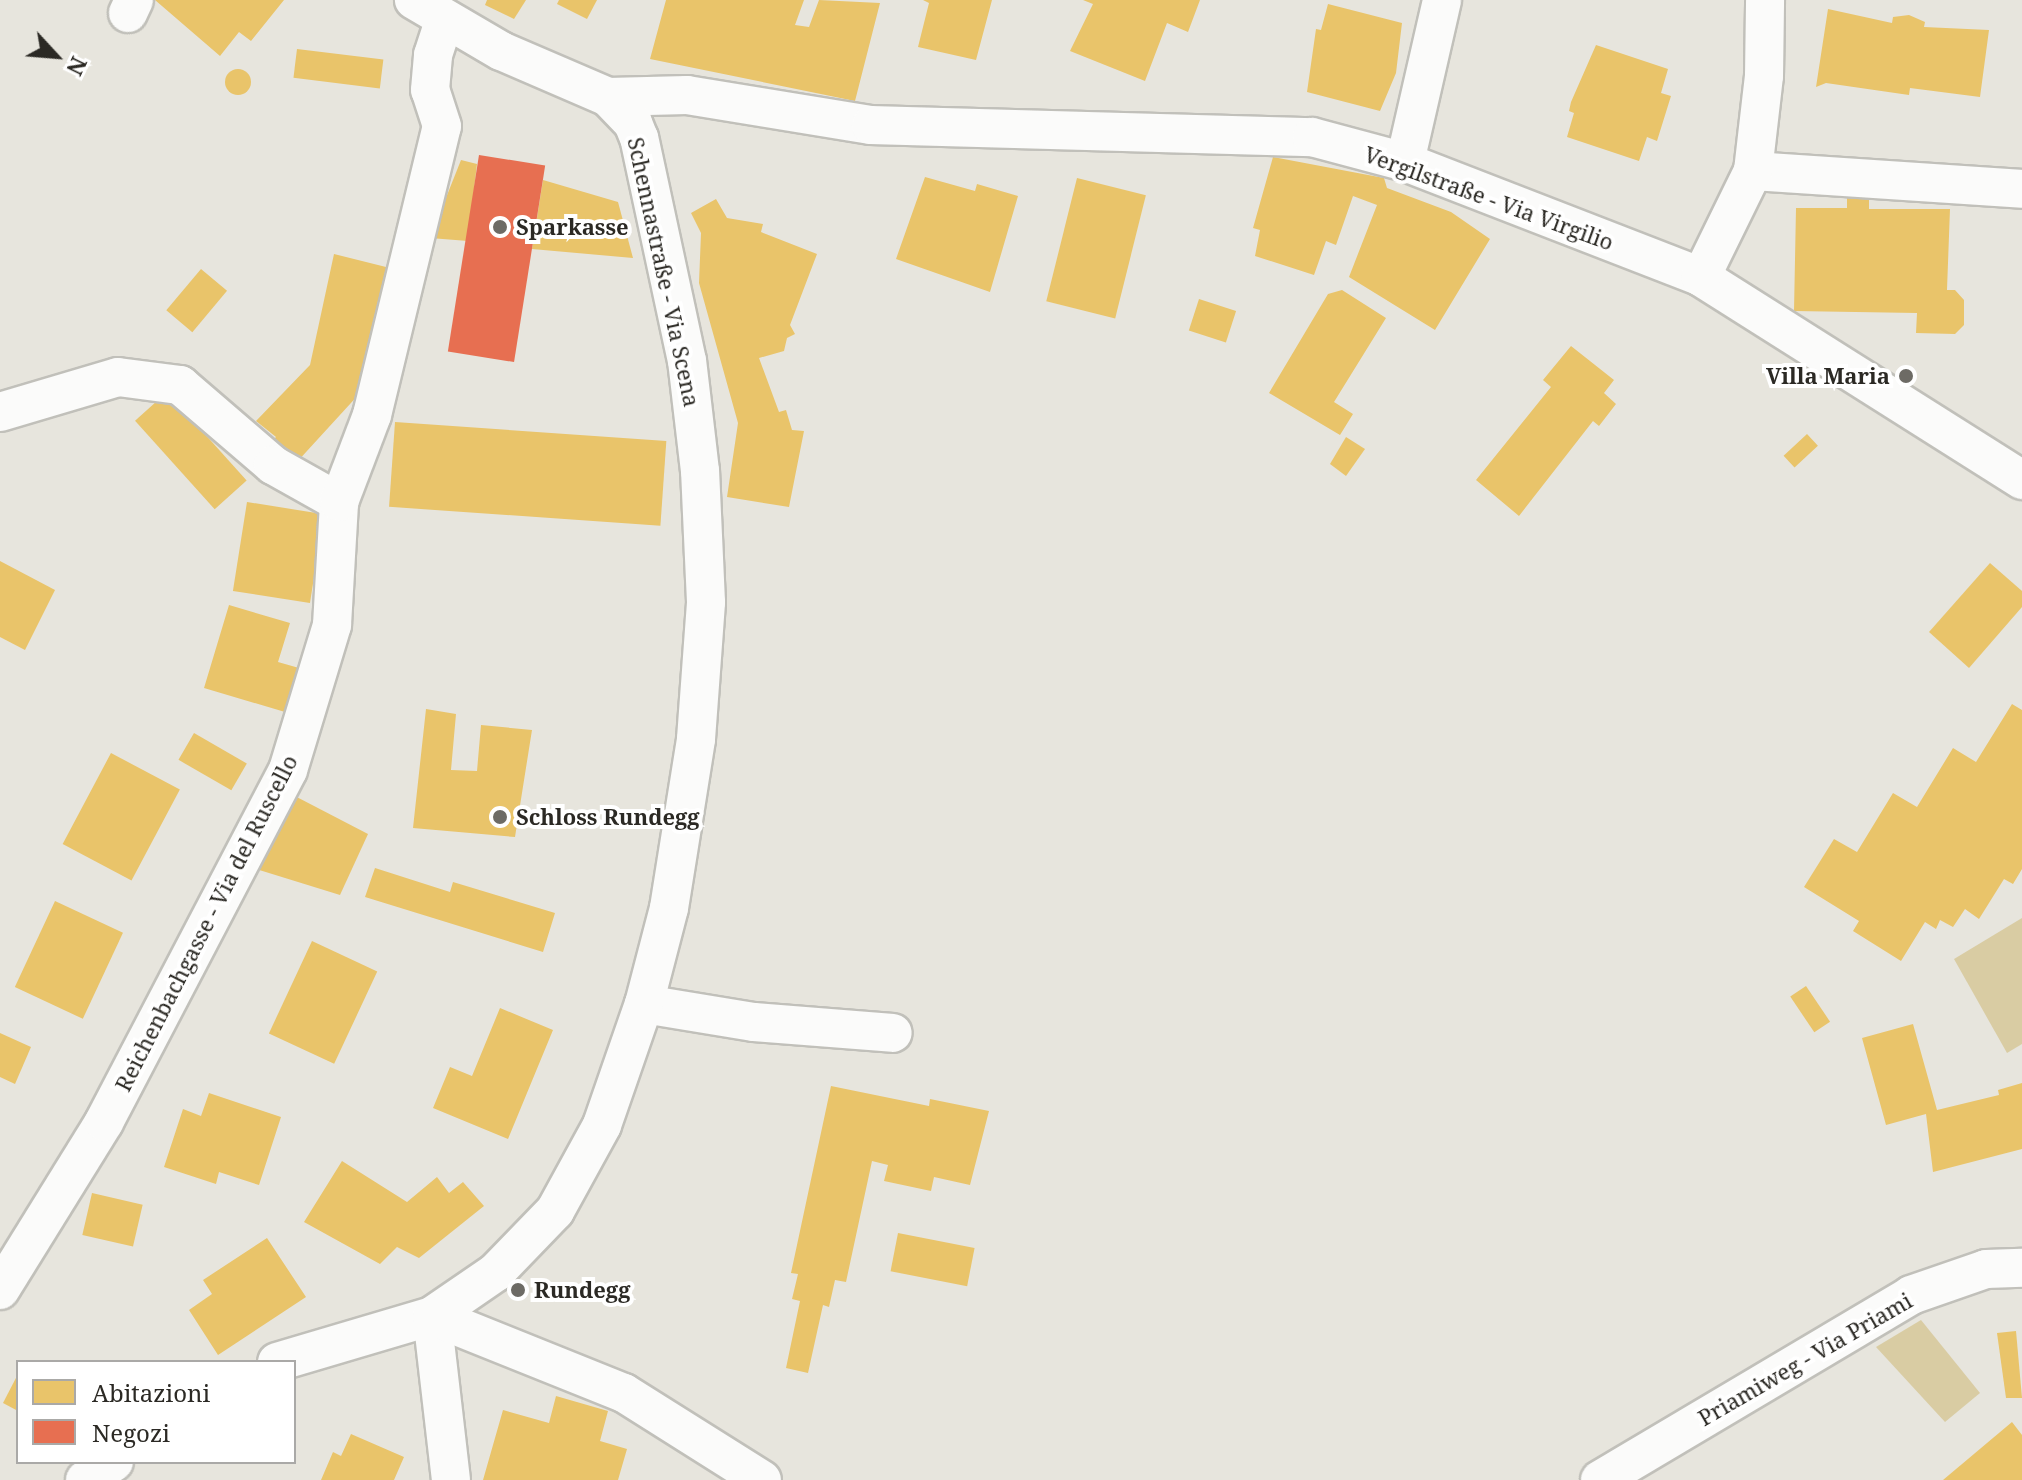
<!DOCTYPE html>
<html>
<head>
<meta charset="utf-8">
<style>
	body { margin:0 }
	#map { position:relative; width:2022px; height:1480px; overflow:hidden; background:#e7e5dd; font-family:"Noto Serif",serif }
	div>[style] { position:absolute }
	.green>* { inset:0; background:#d9cca3 }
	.homes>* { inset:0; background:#e9c46a; transform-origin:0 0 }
	.round { border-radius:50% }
	.shops>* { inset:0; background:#e76f51; transform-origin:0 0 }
	.roads { filter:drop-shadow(2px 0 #c1c0ba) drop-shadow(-2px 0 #c1c0ba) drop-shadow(0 2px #c1c0ba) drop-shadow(0 -2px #c1c0ba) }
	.minor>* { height:38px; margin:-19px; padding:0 19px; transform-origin:19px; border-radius:19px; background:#fbfbfa }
	.dots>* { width:22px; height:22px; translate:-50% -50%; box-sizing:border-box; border:4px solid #fff; border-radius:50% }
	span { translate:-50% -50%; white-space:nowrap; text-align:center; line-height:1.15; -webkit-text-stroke:8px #fff; paint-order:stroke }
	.street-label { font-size:22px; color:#2b2924 }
	.poi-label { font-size:22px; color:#2b2924; font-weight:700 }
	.left { translate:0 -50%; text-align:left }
	.right { translate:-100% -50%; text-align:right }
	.legend { position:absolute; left:16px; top:1360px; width:280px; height:104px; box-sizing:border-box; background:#fff; border:2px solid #aaa9a7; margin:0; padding:10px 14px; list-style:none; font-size:24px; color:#2b2924 }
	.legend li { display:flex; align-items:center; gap:16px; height:40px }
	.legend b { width:40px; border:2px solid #aaa9a7 }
	.north { position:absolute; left:16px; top:16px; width:80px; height:80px; -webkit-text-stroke:6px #fff; paint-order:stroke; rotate:116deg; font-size:22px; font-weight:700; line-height:32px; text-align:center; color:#2b2924 }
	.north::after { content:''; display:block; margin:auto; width:28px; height:36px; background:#2b2924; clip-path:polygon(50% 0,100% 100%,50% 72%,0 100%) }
</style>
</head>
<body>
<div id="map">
	<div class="green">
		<i style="clip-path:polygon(2022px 918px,2022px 1044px,2007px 1053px,1954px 959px)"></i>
		<i style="clip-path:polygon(1921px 1320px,1980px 1393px,1945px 1422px,1876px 1347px)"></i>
	</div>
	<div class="homes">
		<i style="clip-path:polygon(155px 0,284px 0,251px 41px,239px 32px,220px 56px)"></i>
		<i style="clip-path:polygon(487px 0,526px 0,514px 19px,485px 5px)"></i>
		<i style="clip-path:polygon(559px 0,597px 0,587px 19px,557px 4px)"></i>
		<i style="clip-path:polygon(666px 0,804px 0,795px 25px,809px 27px,819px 0,880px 3px,855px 101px,650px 59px)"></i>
		<i style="clip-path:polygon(923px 0,992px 0,976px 60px,918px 47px,929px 3px)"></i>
		<i style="clip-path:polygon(1083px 0,1200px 0,1188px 32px,1167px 23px,1145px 81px,1070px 51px,1093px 4px)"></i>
		<i style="clip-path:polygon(1328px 4px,1402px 23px,1396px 73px,1380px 111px,1307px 92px,1316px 29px,1321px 30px)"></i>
		<i style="clip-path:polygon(1828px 9px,1892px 23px,1893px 17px,1909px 15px,1925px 22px,1924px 27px,1989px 30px,1980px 97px,1910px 88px,1909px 95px,1826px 83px,1816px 87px)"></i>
		<i style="clip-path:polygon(1596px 45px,1668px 69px,1661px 93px,1671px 96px,1657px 141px,1647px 137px,1639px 161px,1567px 137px,1574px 113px,1569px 111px,1571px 102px)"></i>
		<i style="left:297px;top:49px;width:87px;height:29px;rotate:7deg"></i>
		<i class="round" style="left:225px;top:69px;width:26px;height:26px"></i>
		<i style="clip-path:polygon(1273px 157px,1384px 178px,1387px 188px,1451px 212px,1490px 239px,1435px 330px,1349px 277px,1377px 205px,1353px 196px,1336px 245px,1326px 241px,1314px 275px,1255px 256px,1260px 230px,1253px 228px)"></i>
		<i style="clip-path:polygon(461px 160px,477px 164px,468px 241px,430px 238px)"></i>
		<i style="clip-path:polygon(925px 177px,975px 191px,977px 184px,1018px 196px,990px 292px,896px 259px)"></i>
		<i style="left:1077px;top:178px;width:71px;height:127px;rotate:14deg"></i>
		<i style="clip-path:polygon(543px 180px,618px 202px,633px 258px,532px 249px)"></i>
		<i style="clip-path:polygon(1847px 198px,1869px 199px,1869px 209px,1950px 209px,1947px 290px,1955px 290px,1964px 300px,1964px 325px,1955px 334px,1916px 333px,1917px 313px,1794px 311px,1796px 208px,1847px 208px)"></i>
		<i style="clip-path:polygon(716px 199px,727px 218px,763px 224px,761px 232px,817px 254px,790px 325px,795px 334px,787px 338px,784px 351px,759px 358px,779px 412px,786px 410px,792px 430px,804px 431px,789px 507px,727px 497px,738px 423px,699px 283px,701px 233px,691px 213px)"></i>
		<i style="clip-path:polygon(334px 254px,390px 268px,361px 392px,296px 463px,268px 445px,276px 437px,256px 421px,310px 365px)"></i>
		<i style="left:201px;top:269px;width:34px;height:54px;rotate:40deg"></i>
		<i style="clip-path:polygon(1342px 290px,1386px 318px,1334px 402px,1353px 414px,1340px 435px,1269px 393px,1328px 294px)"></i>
		<i style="left:1199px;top:299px;width:39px;height:33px;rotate:18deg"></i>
		<i style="clip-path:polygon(1571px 346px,1614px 380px,1604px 393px,1616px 404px,1599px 426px,1593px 421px,1519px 516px,1476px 480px,1551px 387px,1543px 380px)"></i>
		<i style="left:167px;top:392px;width:119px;height:43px;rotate:48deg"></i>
		<i style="left:395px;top:422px;width:272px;height:85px;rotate:4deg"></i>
		<i style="left:1807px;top:434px;width:16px;height:32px;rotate:47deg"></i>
		<i style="clip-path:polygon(1346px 437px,1365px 449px,1346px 476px,1330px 464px)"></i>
		<i style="left:247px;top:502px;width:78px;height:90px;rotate:9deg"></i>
		<i style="clip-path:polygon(0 561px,55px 590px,25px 650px,0 637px)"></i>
		<i style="clip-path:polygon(1990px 563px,2022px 591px,2022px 607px,1969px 668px,1929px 632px)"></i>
		<i style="clip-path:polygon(229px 605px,290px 623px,278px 662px,299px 668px,285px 712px,204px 688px)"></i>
		<i style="clip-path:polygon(2012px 704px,2022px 710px,2022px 869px,2013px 884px,2004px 879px,1979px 919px,1965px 909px,1953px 927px,1940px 920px,1936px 929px,1925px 922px,1901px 961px,1853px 931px,1859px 921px,1804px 887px,1834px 839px,1857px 852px,1893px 793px,1917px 807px,1953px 748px,1976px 762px)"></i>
		<i style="clip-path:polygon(426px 709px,456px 714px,451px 770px,477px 771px,481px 725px,532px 730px,515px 837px,413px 828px)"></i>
		<i style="left:194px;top:733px;width:61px;height:31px;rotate:30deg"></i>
		<i style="left:111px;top:753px;width:78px;height:103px;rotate:28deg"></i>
		<i style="clip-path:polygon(289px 793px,368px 834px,340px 895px,256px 869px)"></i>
		<i style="clip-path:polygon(375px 868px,450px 892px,453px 882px,555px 913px,543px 952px,365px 897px)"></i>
		<i style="left:55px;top:901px;width:75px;height:95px;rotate:25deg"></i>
		<i style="left:312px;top:941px;width:72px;height:102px;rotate:25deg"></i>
		<i style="left:1806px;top:986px;width:43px;height:19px;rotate:56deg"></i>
		<i style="clip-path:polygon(500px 1008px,553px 1030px,508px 1139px,433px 1108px,450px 1067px,472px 1076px)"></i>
		<i style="clip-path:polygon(1913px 1024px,1937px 1110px,1999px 1095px,1998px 1090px,2022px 1083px,2022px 1149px,1933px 1172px,1926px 1114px,1886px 1125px,1862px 1038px)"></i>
		<i style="clip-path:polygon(0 1033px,31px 1047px,15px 1084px,0 1077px)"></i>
		<i style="clip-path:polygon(831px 1086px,929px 1106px,930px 1099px,989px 1111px,970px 1185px,934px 1177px,931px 1191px,884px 1181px,888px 1165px,872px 1161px,846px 1282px,835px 1280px,829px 1307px,823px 1305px,808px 1373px,786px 1368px,800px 1301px,792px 1299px,798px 1274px,791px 1273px)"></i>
		<i style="clip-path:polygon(209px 1093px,281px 1117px,259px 1185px,219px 1172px,216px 1184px,164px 1167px,183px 1109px,201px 1116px)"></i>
		<i style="clip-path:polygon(342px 1161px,407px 1202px,437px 1177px,449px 1193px,463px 1182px,484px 1206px,419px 1258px,397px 1247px,380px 1264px,304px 1222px)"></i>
		<i style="left:92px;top:1193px;width:52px;height:43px;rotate:13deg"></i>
		<i style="left:898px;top:1233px;width:78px;height:39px;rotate:11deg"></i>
		<i style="clip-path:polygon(267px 1238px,306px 1297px,218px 1355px,189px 1310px,212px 1294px,203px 1280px)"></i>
		<i style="clip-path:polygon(2016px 1331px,2022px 1398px,2006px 1398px,1997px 1333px)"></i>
		<i style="clip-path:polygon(18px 1374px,18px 1411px,3px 1403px)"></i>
		<i style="clip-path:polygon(556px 1396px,608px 1411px,600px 1441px,627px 1449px,618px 1480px,483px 1480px,503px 1410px,549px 1423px)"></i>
		<i style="clip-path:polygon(2012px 1422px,2022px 1435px,2022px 1480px,1943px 1480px)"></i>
		<i style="clip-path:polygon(351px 1434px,404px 1457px,394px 1480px,321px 1480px,333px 1452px,341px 1456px)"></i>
	</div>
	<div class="shops">
		<i style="left:479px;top:155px;width:67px;height:199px;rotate:9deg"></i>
	</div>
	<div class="roads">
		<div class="minor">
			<i style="left:128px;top:13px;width:14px;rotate:-65deg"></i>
			<i style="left:608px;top:97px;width:79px;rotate:-1.5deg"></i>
			<i style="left:687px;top:95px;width:186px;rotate:9.3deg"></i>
			<i style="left:871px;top:125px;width:441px;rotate:1.6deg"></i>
			<i style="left:1312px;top:137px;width:96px;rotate:15deg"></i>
			<i style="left:1405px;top:162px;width:318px;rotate:21.2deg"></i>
			<i style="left:1701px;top:277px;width:380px;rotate:32.3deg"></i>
			<i style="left:1405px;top:162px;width:166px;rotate:-77.1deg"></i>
			<i style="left:1753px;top:171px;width:270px;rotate:3.8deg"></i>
			<i style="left:1701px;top:277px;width:118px;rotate:-63.9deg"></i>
			<i style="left:1753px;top:171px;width:96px;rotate:-83.4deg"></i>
			<i style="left:1764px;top:76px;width:76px;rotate:-89.2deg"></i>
			<i style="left:0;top:412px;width:123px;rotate:-16.5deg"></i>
			<i style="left:118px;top:377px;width:63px;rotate:7.4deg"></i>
			<i style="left:180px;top:385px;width:123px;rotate:40.7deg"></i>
			<i style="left:273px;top:465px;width:76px;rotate:29.3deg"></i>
			<i style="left:644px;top:1004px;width:111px;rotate:9.3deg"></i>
			<i style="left:754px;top:1022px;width:139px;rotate:4.5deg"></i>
			<i style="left:0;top:1290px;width:198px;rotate:-58.2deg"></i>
			<i style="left:104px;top:1122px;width:397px;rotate:-62.4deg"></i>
			<i style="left:288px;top:770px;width:152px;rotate:-73.1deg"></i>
			<i style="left:332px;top:625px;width:123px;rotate:-86.7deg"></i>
			<i style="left:339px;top:502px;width:93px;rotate:-69.2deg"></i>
			<i style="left:372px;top:415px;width:297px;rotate:-76.4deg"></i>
			<i style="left:442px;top:126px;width:38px;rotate:-108deg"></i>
			<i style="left:430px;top:90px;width:35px;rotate:-85deg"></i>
			<i style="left:433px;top:55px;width:38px;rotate:-72deg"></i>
			<i style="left:277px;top:1362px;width:162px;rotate:-16.5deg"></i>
			<i style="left:432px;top:1316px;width:78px;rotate:-34.5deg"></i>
			<i style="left:496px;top:1272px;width:85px;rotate:-46deg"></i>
			<i style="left:555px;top:1211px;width:98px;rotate:-61.3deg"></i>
			<i style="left:602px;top:1125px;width:128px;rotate:-70.9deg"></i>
			<i style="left:644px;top:1004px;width:99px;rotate:-75.4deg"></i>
			<i style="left:669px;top:908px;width:171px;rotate:-80.9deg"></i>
			<i style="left:696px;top:739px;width:137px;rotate:-85.8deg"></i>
			<i style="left:706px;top:602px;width:131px;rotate:-92.6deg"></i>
			<i style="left:700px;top:471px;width:111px;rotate:-96.7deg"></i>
			<i style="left:687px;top:361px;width:228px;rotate:-102.1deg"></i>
			<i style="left:639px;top:138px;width:16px;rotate:-112deg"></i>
			<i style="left:633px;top:123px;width:36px;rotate:-134deg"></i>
			<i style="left:608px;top:97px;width:116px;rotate:-156.7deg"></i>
			<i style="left:501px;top:51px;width:101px;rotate:-149.6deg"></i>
			<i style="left:85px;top:1480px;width:34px;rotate:-32deg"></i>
			<i style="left:451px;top:1480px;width:165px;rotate:-96.6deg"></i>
			<i style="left:432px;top:1316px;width:207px;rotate:21.9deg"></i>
			<i style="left:624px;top:1393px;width:163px;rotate:32.2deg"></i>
			<i style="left:1600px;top:1480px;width:362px;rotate:-30.7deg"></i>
			<i style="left:1911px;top:1295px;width:79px;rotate:-19.1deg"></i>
			<i style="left:1986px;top:1269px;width:36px;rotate:-2deg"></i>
		</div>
	</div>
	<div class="dots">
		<i style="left:500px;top:227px;background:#6d6b65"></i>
		<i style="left:1906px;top:376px;background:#6d6b65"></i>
		<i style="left:500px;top:817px;background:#6d6b65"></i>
		<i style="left:518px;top:1290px;background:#6d6b65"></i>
	</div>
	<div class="street-label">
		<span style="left:1489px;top:198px;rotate:20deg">Vergilstraße - Via Virgilio</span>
		<span style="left:664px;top:272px;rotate:78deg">Schennastraße - Via Scena</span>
		<span style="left:206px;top:923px;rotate:-63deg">Reichenbachgasse - Via del Ruscello</span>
		<span style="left:1805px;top:1359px;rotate:-30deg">Priamiweg - Via Priami</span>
	</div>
	<div class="poi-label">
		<span class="left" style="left:516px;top:227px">Sparkasse</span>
		<span class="right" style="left:1890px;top:376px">Villa Maria</span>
		<span class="left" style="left:516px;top:817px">Schloss Rundegg</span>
		<span class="left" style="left:534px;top:1290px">Rundegg</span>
	</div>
	<ul class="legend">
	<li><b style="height:22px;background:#e9c46a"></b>Abitazioni</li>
	<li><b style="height:22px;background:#e76f51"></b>Negozi</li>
	</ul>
	<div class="north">N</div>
</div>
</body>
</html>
